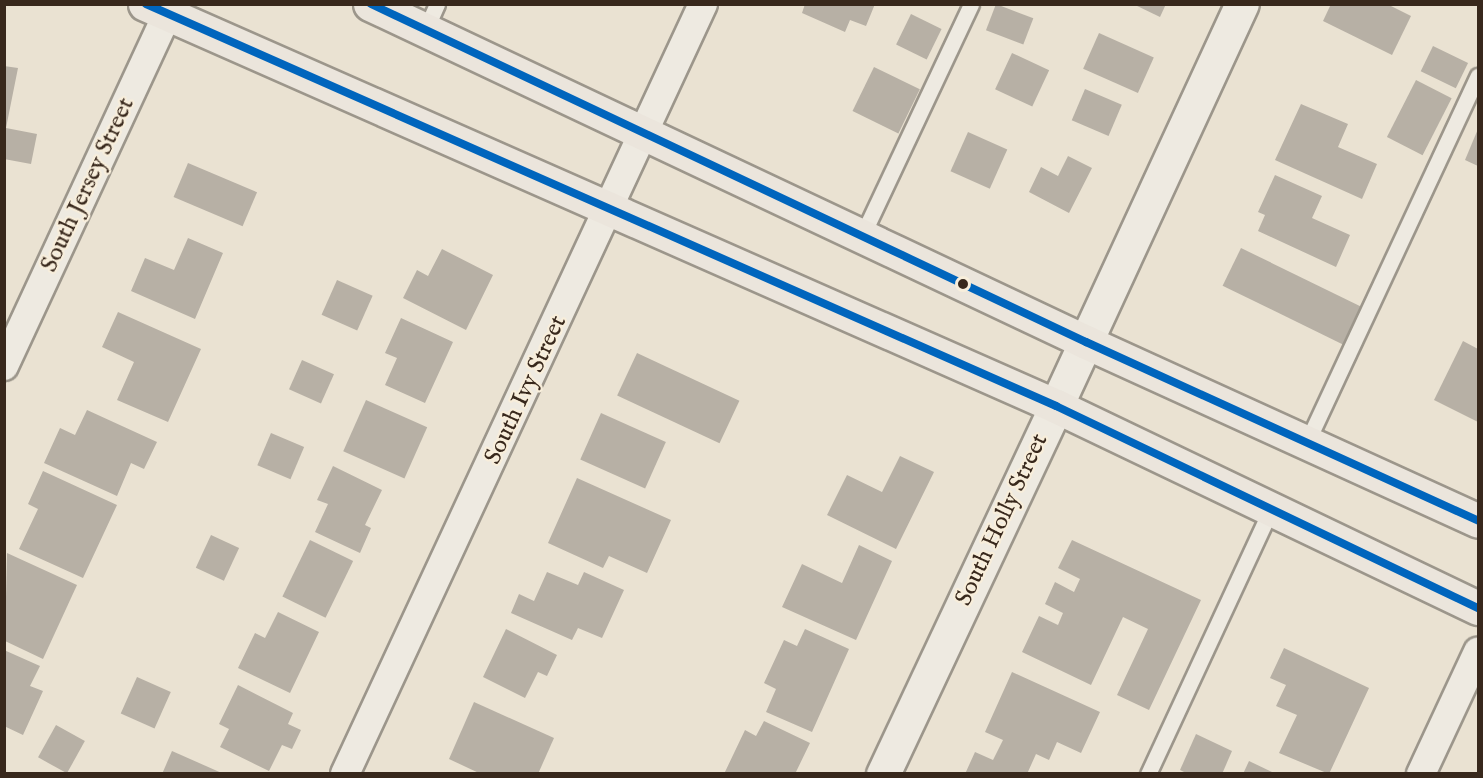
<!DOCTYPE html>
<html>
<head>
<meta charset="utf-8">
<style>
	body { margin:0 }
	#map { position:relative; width:1483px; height:778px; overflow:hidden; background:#eae2d2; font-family:"IM FELL English",serif }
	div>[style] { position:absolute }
	.building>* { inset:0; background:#b7b0a5; transform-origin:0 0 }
	.roads { filter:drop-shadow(2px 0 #9c968b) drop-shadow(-2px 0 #9c968b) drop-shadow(0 2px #9c968b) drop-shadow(0 -2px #9c968b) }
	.service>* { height:15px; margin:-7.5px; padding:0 7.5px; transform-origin:7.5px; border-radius:7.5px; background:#eeeae1 }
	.minor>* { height:28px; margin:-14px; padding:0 14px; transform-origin:14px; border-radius:14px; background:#eeeae1 }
	.tertiary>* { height:33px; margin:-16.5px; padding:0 16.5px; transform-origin:16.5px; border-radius:16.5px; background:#eeeae1 }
	.secondary>* { height:33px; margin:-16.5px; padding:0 16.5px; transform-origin:16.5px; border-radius:16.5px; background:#eeeae1 }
	.primary>* { height:33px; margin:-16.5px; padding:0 16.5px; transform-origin:16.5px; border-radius:16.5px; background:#ebe5dc }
	.bus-1>* { height:8px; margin:-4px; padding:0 4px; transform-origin:4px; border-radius:4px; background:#0065bd }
	.dots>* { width:16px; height:16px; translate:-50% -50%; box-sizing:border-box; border:3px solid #f8eedb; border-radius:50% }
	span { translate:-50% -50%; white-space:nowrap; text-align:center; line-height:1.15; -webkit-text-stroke:4.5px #f8eedb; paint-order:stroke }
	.street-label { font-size:24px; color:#38281c }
	.frame { position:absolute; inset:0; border:6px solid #38281c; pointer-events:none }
</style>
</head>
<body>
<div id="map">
	<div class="building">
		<i style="clip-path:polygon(805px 4px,875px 4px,866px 26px,850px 20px,845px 32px,802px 13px)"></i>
		<i style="left:996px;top:4px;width:40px;height:28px;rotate:21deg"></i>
		<i style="clip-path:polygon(1133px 4px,1166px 4px,1160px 17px)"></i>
		<i style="clip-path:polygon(1331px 4px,1387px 4px,1411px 16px,1392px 55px,1323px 21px)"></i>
		<i style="left:911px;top:14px;width:34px;height:34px;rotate:26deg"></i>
		<i style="left:1099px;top:33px;width:60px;height:39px;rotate:24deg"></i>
		<i style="left:1433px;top:46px;width:39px;height:28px;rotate:26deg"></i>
		<i style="left:1012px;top:53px;width:41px;height:40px;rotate:25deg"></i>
		<i style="clip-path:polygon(4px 66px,18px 68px,6px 128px,37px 134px,31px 164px,4px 159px)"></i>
		<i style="left:874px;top:67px;width:51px;height:49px;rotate:26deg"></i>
		<i style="left:1416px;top:80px;width:40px;height:64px;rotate:27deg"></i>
		<i style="left:1085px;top:89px;width:40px;height:34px;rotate:23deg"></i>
		<i style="clip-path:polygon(1301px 104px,1348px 124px,1338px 147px,1377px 164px,1362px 199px,1275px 160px)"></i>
		<i style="clip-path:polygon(1478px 129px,1478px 166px,1465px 160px)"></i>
		<i style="left:968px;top:132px;width:43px;height:43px;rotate:24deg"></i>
		<i style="clip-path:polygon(1068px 156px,1092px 168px,1069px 213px,1029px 192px,1041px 167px,1058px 176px)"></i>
		<i style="left:188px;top:163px;width:75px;height:37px;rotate:23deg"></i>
		<i style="clip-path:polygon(1275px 175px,1322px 196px,1312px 218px,1350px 235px,1336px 267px,1258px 231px,1265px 215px,1258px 212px)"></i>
		<i style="clip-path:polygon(188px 238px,223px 253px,195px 319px,131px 291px,145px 258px,174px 270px)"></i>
		<i style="left:1241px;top:248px;width:135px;height:42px;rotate:26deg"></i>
		<i style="clip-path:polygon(442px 249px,493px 275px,466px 330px,403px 298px,417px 270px,428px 276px)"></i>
		<i style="left:337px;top:280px;width:39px;height:38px;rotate:24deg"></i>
		<i style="clip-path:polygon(118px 312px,201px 349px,168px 422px,117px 400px,134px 362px,102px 347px)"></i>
		<i style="clip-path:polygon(401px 318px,453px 342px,425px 403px,385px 385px,397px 358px,385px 353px)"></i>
		<i style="clip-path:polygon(1463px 341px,1478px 349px,1478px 422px,1434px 400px)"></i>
		<i style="left:637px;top:353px;width:113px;height:47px;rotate:25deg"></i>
		<i style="left:302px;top:360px;width:35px;height:32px;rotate:24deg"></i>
		<i style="left:366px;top:400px;width:67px;height:56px;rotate:24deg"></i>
		<i style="clip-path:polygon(87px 410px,157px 442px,144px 469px,131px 463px,117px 496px,44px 463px,60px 428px,75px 435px)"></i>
		<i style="left:601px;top:413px;width:71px;height:51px;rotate:24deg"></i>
		<i style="left:271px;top:433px;width:36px;height:35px;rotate:23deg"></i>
		<i style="clip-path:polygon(900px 456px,934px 472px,896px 549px,827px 515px,847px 475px,882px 492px)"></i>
		<i style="clip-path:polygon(333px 466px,382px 490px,365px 525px,371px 528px,360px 553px,315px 532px,328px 504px,317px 500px)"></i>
		<i style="clip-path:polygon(43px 471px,117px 505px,83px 578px,19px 549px,38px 509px,28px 504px)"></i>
		<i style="clip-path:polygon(577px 478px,671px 520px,647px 573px,609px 556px,603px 568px,548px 543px)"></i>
		<i style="left:211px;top:535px;width:31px;height:36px;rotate:25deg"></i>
		<i style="left:310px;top:540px;width:48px;height:63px;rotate:26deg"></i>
		<i style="clip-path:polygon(1072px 540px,1201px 600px,1149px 710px,1117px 695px,1148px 629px,1123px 617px,1091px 685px,1022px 652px,1039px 616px,1058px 625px,1063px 613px,1045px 604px,1055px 582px,1074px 592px,1080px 579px,1058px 568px)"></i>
		<i style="clip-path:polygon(859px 545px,892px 561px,856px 640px,782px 607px,802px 564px,842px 583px)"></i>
		<i style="clip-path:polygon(7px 553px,77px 585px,43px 659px,5px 641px)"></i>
		<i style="clip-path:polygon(547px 572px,578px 585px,584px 572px,624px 590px,602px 638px,578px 628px,572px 640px,511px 613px,519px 594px,534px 601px)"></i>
		<i style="clip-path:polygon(278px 612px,319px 632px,290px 693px,238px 668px,255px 633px,265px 638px)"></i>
		<i style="clip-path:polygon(506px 629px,557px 655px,547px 676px,538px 672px,525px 698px,483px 677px)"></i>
		<i style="clip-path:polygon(805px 629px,849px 649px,812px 732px,766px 712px,776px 689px,764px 683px,784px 640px,797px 646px)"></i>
		<i style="clip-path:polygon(1284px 648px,1369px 688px,1329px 774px,1279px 753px,1297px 715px,1276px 706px,1286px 685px,1270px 678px)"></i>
		<i style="clip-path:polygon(4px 650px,40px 666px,30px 686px,43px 691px,23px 735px,4px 726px)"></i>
		<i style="clip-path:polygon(1012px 672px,1100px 712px,1081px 753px,1057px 742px,1049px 760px,1036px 754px,1027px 774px,965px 774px,975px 752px,993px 760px,1003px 740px,985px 732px)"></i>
		<i style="left:137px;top:677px;width:37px;height:40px;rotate:24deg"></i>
		<i style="clip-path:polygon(238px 685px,293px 713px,288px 724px,301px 730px,292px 749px,282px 745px,269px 771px,220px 747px,229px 729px,219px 724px)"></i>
		<i style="clip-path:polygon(474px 702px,554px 738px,538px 774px,481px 774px,449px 759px)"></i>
		<i style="clip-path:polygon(764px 721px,810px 743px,795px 774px,724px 774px,745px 730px,756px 736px)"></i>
		<i style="left:56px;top:725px;width:33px;height:37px;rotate:29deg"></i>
		<i style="clip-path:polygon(1196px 734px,1232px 751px,1222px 774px,1188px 774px,1180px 770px)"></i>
		<i style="clip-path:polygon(172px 751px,224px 774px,162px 774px)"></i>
		<i style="clip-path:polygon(1249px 761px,1276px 774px,1243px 774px)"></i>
	</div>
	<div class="roads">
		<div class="service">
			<i style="left:425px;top:31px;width:30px;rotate:-66deg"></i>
			<i style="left:862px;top:236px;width:256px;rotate:-64.8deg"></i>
			<i style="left:1307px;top:442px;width:404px;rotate:-65deg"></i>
			<i style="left:1148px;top:774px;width:294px;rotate:-65.1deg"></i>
		</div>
		<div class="minor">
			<i style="left:4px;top:366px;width:399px;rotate:-65.1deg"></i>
			<i style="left:345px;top:774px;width:849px;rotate:-65.06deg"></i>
			<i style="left:1421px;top:774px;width:135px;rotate:-65deg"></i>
		</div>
		<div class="tertiary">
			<i style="left:883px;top:774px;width:407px;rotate:-64.8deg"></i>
		</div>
		<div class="secondary">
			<i style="left:1056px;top:406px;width:443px;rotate:-65.2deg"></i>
		</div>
		<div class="primary">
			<i style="left:145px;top:4px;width:996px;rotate:23.81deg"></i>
			<i style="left:1056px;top:406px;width:468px;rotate:25.6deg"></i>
			<i style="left:370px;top:4px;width:792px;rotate:25.27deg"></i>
			<i style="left:1086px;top:342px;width:431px;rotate:24.5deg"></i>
		</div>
	</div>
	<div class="bus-1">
		<i style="left:146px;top:4px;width:995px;rotate:23.83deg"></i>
		<i style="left:1056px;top:406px;width:468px;rotate:25.6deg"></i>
		<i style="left:371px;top:4px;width:791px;rotate:25.3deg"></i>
		<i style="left:1086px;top:342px;width:431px;rotate:24.5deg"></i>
	</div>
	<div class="dots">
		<i style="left:963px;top:284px;background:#38281c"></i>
	</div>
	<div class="street-label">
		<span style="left:88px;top:185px;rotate:-65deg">South Jersey Street</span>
		<span style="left:526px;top:390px;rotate:-65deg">South Ivy Street</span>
		<span style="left:1002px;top:520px;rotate:-65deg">South Holly Street</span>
	</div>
	<div class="frame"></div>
</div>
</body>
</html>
